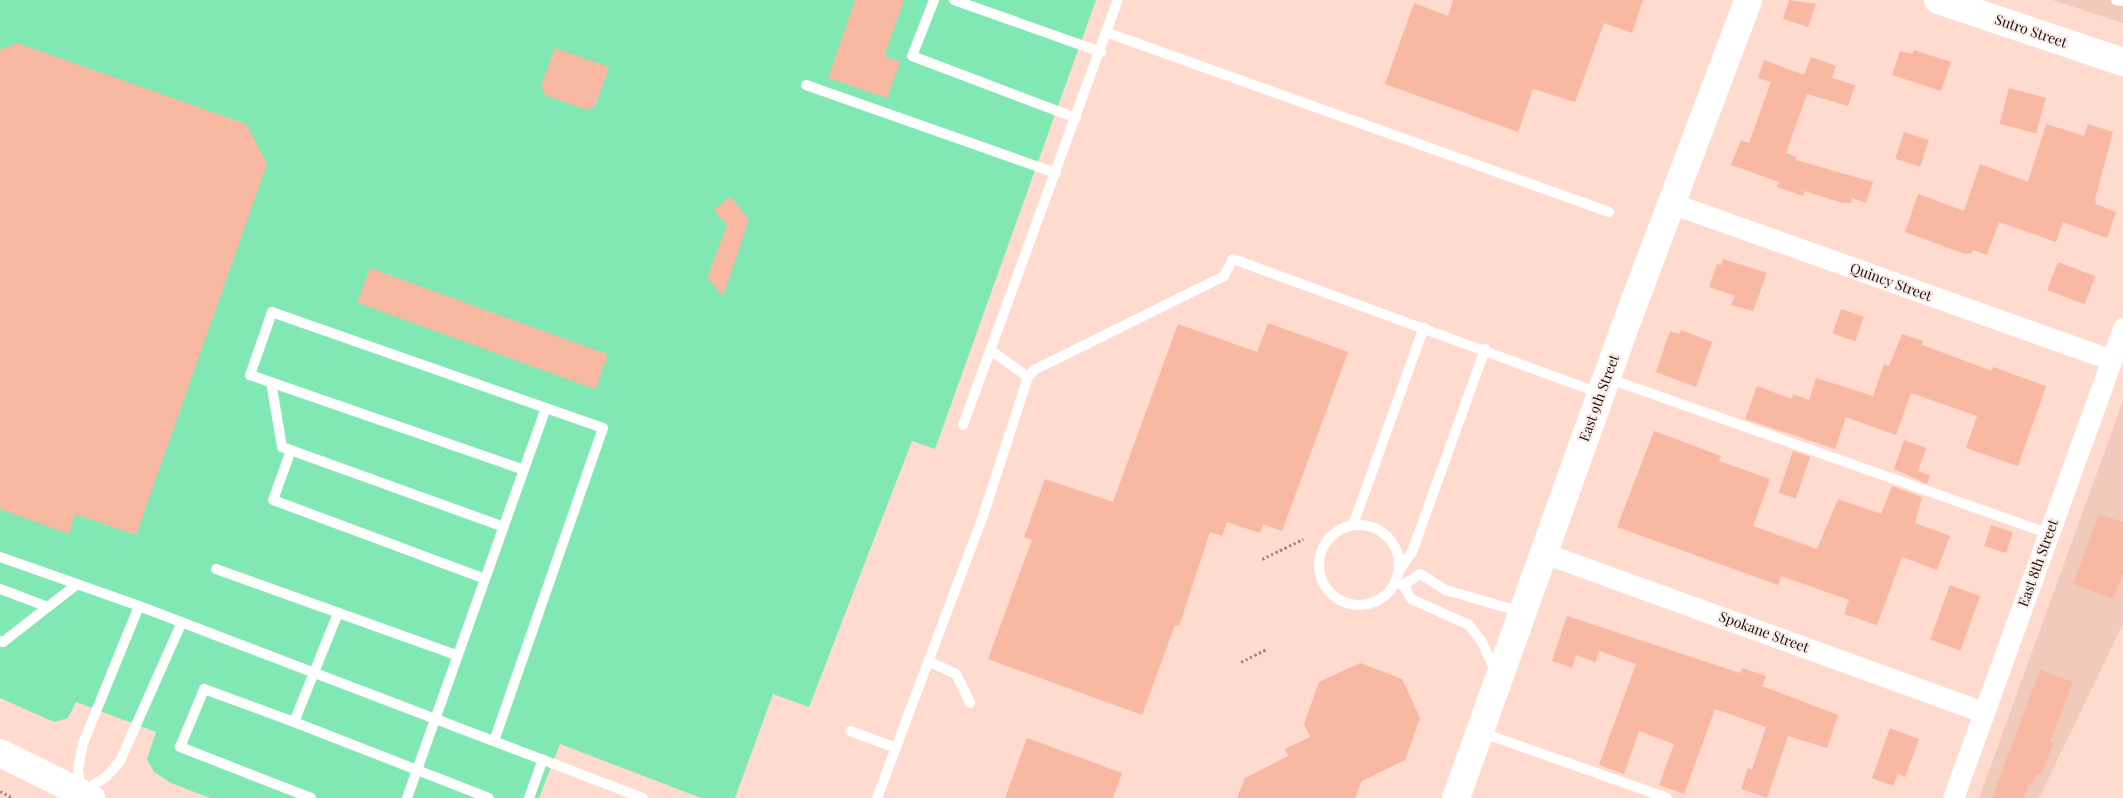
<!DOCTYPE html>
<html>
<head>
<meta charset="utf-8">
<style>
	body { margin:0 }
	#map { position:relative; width:2123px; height:798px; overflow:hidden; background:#ffdbcf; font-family:"Playfair Display",serif }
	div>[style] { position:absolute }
	.built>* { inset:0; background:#f1cabc }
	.green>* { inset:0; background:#81e8b4 }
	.building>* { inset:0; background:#f9b8a1; transform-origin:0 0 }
	.path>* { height:3px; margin-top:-1.5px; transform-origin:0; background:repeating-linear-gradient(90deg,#a5887e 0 2.5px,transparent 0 5px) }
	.lane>* { height:10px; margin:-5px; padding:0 5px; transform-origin:5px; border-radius:5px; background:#fff }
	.lane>.ring { margin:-5px; padding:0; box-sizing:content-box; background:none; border:10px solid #fff; border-radius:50% }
	.street>* { height:21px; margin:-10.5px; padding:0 10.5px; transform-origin:10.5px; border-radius:10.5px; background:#fff }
	.secondary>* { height:28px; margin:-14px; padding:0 14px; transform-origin:14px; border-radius:14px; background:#fff }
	span { translate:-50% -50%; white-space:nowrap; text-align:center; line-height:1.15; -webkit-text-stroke:4px #faeeea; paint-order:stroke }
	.street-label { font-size:14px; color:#1f0c06 }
</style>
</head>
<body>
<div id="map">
	<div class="built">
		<i style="clip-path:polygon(2052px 0,2123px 0,2123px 23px)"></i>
		<i style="clip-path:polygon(2123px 401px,2123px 624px,2039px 798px,1979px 798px)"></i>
	</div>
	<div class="green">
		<i style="clip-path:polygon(0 0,1096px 0,935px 449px,912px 441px,809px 707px,773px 694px,735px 798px,701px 798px,560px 744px,539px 798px,210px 798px,171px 783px,154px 772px,147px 759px,156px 732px,76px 702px,68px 718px,54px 722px,0 698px)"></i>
	</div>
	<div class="building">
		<i style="clip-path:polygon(855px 0,904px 0,884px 56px,900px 62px,887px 98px,828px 78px)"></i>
		<i style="clip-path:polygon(1453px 0,1643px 0,1632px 33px,1604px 23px,1575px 102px,1533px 89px,1518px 132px,1385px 84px,1414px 3px,1448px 16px)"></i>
		<i style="clip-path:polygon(1789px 0,1816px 4px,1808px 27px,1783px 19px)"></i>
		<i style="clip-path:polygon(17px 43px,246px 124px,267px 164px,136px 535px,75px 514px,69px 534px,0 509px,0 50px)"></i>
		<i style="clip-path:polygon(555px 48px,609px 67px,595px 106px,587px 110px,545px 95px,541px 86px)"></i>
		<i style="clip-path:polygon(1914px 50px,1951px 62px,1941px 91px,1892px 75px,1900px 51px,1912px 54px)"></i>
		<i style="clip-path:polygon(1811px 57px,1836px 66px,1832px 78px,1855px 85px,1848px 106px,1807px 94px,1786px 153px,1797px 157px,1796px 160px,1873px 182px,1866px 203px,1852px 198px,1851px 203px,1843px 203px,1804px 191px,1803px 196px,1777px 187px,1779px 182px,1731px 165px,1741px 140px,1749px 143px,1771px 82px,1758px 78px,1764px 60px,1804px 75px)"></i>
		<i style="left:2009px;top:88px;width:38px;height:37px;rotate:15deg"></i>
		<i style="clip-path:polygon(2046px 124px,2084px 136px,2088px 124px,2113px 132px,2095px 199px,2096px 204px,2116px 212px,2107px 238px,2063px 222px,2056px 242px,1999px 222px,1987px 255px,1973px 250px,1972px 253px,1965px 254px,1905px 232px,1918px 194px,1964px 211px,1980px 164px,2028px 182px)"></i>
		<i style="left:1904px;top:132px;width:26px;height:28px;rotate:18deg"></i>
		<i style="clip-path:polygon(730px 196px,749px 219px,723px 296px,707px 278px,727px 225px,714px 210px)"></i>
		<i style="clip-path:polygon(1723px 259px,1767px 273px,1753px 311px,1731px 305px,1735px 296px,1709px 287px,1717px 264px,1721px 265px)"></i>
		<i style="left:2058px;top:262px;width:40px;height:30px;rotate:21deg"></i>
		<i style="left:370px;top:268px;width:253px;height:37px;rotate:20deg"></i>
		<i style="left:1841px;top:309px;width:24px;height:26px;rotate:19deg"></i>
		<i style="clip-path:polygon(1268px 323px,1348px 352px,1282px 531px,1263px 524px,1260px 533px,1227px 522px,1222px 536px,1210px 532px,1179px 626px,1175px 625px,1142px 715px,988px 659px,1032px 540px,1024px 537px,1045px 479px,1113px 502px,1178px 324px,1257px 352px)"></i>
		<i style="clip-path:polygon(1670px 331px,1679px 334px,1681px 330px,1712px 342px,1696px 387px,1656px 372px)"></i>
		<i style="clip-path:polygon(1902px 334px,1923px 341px,1922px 345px,1992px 371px,1993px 367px,2046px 386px,2018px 466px,1966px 448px,1977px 416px,1911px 393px,1896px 435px,1846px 417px,1835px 449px,1745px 419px,1757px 386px,1792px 399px,1793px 394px,1809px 400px,1816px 378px,1873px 396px,1884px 364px,1889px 366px)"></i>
		<i style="clip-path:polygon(1654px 431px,1721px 456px,1719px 461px,1770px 479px,1753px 526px,1817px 549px,1838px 499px,1881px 514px,1892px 486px,1922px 497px,1915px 523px,1950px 536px,1937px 570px,1902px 557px,1877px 625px,1844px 614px,1849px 600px,1781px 576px,1778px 585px,1617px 527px)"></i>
		<i style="clip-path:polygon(1904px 440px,1926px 448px,1918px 471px,1930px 475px,1927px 484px,1894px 469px)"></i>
		<i style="left:1793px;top:451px;width:18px;height:44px;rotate:19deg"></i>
		<i style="clip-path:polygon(2099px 514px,2123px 522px,2123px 573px,2113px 599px,2073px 584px)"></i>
		<i style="left:1991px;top:525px;width:23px;height:22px;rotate:18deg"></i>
		<i style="left:1950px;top:585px;width:32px;height:58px;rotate:20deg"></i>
		<i style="clip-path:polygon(1567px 616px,1740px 673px,1742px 668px,1766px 676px,1762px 686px,1838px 715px,1827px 748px,1788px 736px,1767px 798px,1741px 789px,1748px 768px,1752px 770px,1766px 727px,1715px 709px,1684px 794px,1659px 785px,1674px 744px,1639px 731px,1624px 774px,1599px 765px,1636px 664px,1599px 651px,1596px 662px,1576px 655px,1572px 668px,1552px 661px)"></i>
		<i style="clip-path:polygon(1360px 663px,1402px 679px,1420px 718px,1405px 760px,1362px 781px,1355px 798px,1237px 798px,1245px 778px,1288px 756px,1285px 749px,1310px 737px,1304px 724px,1319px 682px)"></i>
		<i style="clip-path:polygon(2040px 670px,2073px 682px,2050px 742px,2053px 743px,2041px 775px,2037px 773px,2032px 785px,2029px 784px,2023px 798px,1992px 798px)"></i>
		<i style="clip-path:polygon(1890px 728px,1919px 739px,1905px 777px,1898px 774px,1893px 786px,1872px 778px)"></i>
		<i style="clip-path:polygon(1027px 738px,1122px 773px,1113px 798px,1005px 798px)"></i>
	</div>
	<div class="path">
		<i style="left:1262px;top:559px;width:46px;rotate:-26deg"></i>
		<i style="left:1241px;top:662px;width:29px;rotate:-27deg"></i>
		<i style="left:0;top:791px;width:15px;rotate:28deg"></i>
	</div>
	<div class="lane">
		<i style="left:934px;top:0;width:60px;rotate:111.4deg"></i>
		<i style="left:912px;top:56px;width:175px;rotate:20.7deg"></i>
		<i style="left:954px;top:0;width:156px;rotate:19.5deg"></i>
		<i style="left:2116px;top:0;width:7px;rotate:8deg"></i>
		<i style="left:1108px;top:33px;width:532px;rotate:19.66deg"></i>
		<i style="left:806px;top:85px;width:265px;rotate:19.4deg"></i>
		<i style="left:990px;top:350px;width:47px;rotate:35.4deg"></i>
		<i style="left:1028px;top:377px;width:9px;rotate:-49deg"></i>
		<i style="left:1034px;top:370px;width:212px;rotate:-26.3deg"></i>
		<i style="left:1224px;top:276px;width:19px;rotate:-62deg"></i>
		<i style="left:1233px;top:259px;width:391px;rotate:20.1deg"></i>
		<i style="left:1607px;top:378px;width:469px;rotate:19.4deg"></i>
		<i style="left:271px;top:382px;width:66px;rotate:80.4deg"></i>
		<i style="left:282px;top:447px;width:233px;rotate:19.8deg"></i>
		<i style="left:963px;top:425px;width:452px;rotate:-70deg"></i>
		<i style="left:291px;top:450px;width:53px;rotate:109.8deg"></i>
		<i style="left:273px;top:500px;width:224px;rotate:20.4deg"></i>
		<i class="ring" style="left:1319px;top:525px;width:70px;height:70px"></i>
		<i style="left:1353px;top:525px;width:210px;rotate:-70.3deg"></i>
		<i style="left:0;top:557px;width:147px;rotate:19.4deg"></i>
		<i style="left:139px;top:606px;width:539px;rotate:20.85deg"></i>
		<i style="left:216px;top:569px;width:255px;rotate:19.7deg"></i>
		<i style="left:1399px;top:571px;width:23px;rotate:-56deg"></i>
		<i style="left:1412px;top:552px;width:216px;rotate:-70.2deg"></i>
		<i style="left:1395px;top:582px;width:9px;rotate:21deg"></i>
		<i style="left:1403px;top:585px;width:16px;rotate:60deg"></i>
		<i style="left:1411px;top:599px;width:64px;rotate:24.1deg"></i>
		<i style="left:1469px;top:625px;width:21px;rotate:53deg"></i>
		<i style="left:1482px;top:642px;width:35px;rotate:66deg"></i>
		<i style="left:1403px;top:585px;width:20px;rotate:-33deg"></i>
		<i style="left:1420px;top:574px;width:31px;rotate:32deg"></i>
		<i style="left:1446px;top:590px;width:78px;rotate:16.3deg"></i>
		<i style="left:0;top:589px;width:51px;rotate:20.6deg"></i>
		<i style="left:139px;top:606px;width:148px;rotate:112.2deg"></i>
		<i style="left:83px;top:743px;width:26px;rotate:101deg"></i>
		<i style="left:78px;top:769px;width:24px;rotate:83deg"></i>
		<i style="left:81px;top:793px;width:30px;rotate:-33deg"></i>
		<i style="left:106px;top:777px;width:21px;rotate:-49deg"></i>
		<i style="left:120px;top:761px;width:152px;rotate:-66deg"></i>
		<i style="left:0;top:641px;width:3px;rotate:18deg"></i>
		<i style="left:3px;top:642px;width:93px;rotate:-38deg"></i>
		<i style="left:928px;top:661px;width:31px;rotate:25deg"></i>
		<i style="left:956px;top:674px;width:32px;rotate:64deg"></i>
		<i style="left:294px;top:722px;width:209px;rotate:21.3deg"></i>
		<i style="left:850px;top:731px;width:49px;rotate:20.3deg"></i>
		<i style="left:1480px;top:732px;width:198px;rotate:19.4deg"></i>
		<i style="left:494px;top:741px;width:331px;rotate:-70.8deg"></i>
		<i style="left:603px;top:428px;width:351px;rotate:-160.7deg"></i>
		<i style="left:272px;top:312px;width:67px;rotate:109.2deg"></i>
		<i style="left:250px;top:375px;width:288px;rotate:19.1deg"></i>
		<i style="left:311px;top:798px;width:141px;rotate:-158.7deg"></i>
		<i style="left:180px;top:747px;width:63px;rotate:-67.5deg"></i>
		<i style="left:204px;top:689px;width:96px;rotate:20.1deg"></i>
		<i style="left:294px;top:722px;width:118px;rotate:-68deg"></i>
		<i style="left:407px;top:798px;width:414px;rotate:-70.4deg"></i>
		<i style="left:529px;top:798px;width:41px;rotate:-70.3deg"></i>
		<i style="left:877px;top:798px;width:301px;rotate:-69.4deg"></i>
		<i style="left:983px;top:516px;width:146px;rotate:-72.1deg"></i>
	</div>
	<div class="street">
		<i style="left:1671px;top:203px;width:467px;rotate:19.6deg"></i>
		<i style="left:1544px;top:553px;width:468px;rotate:19.9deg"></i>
		<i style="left:1953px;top:798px;width:500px;rotate:-70.1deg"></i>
	</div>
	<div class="secondary">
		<i style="left:1938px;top:0;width:195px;rotate:18.5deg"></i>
		<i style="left:0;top:753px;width:102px;rotate:26.3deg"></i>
		<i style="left:1456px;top:798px;width:507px;rotate:-70.28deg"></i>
		<i style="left:1627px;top:321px;width:343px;rotate:-69.3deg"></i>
	</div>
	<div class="street-label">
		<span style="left:2031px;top:31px;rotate:19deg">Sutro Street</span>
		<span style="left:1891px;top:282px;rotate:20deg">Quincy Street</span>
		<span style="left:1599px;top:398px;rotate:-70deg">East 9th Street</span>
		<span style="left:2038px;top:563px;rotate:-70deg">East 8th Street</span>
		<span style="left:1764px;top:632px;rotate:20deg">Spokane Street</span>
	</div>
</div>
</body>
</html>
